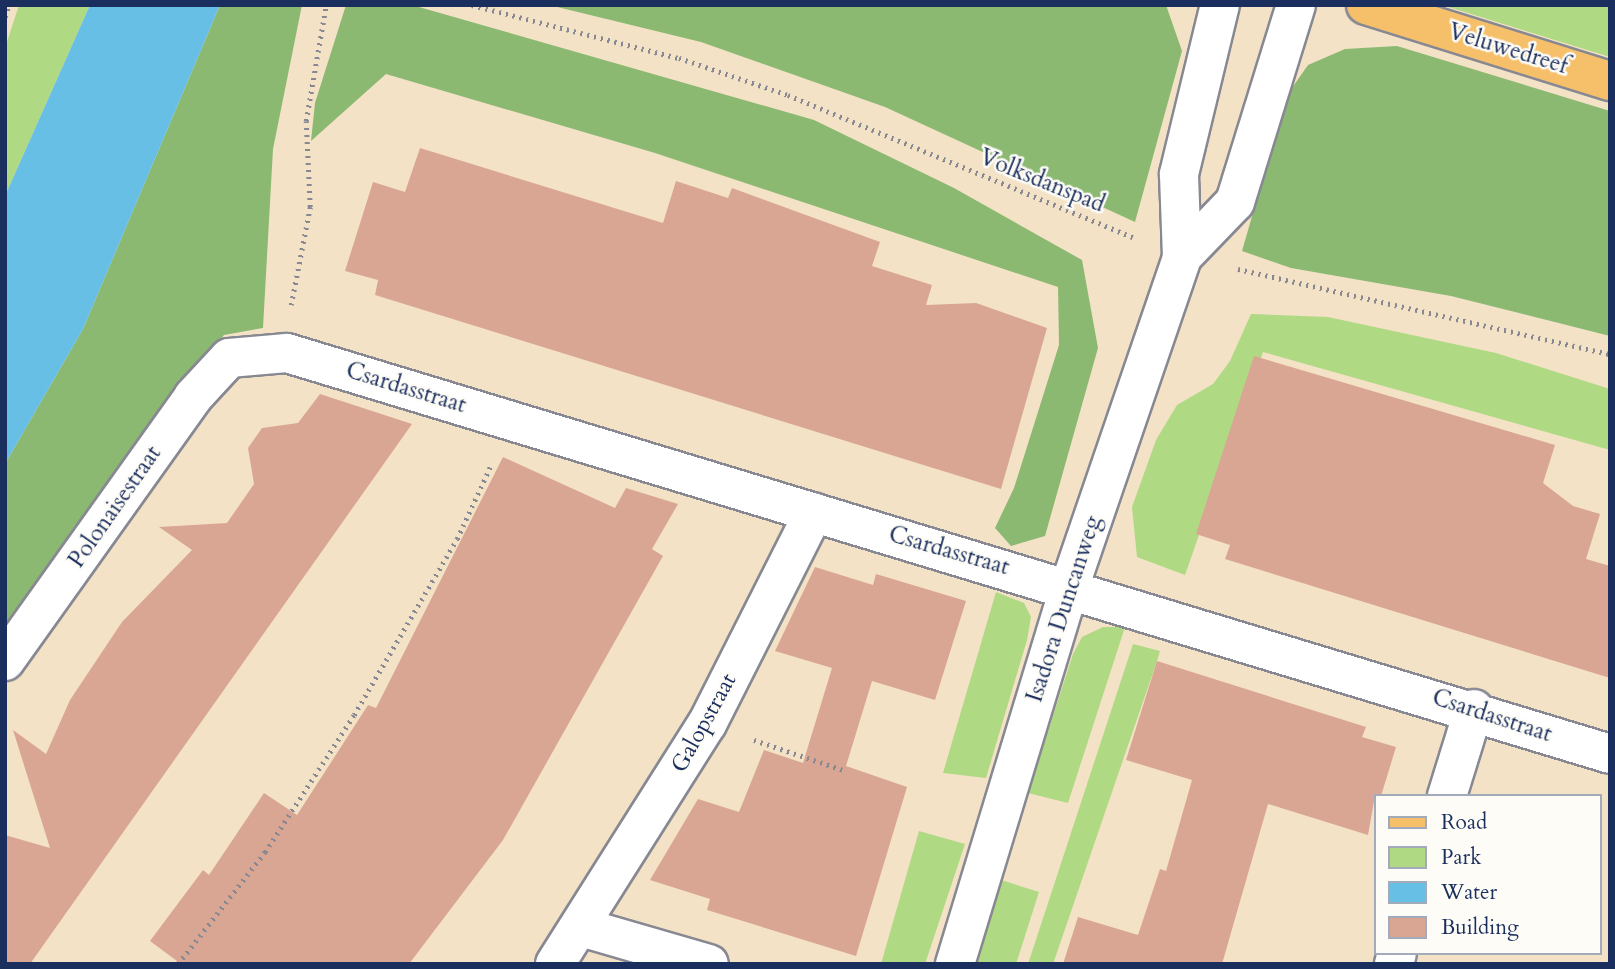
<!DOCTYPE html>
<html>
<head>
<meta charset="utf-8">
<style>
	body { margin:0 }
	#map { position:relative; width:1615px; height:969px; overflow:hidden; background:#f3e2c6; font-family:Cardo,serif }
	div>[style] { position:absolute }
	.green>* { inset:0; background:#b0d984 }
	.forest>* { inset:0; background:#8cb972 }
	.water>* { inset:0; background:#68bfe5 }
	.building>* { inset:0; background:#daa694 }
	.path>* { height:4.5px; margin-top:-2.25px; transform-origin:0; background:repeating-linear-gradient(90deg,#878892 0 2px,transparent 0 7px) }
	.roads { filter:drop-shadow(2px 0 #878892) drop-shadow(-2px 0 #878892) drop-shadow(0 2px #878892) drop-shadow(0 -2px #878892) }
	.minor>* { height:38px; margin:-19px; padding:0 19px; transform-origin:19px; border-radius:19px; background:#fff }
	.major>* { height:38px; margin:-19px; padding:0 19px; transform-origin:19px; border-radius:19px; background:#f6c06b }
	span { translate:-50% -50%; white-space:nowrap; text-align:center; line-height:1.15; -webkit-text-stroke:5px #fdfcf7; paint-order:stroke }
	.street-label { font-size:23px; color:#1b2f5e }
	.frame { position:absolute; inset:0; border:7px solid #1b2f5e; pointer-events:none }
	.legend { position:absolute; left:1374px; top:794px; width:228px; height:161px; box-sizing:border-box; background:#fdfcf7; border:2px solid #a3aaba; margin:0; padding:9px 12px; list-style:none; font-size:21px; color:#1b2f5e }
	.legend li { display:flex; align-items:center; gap:14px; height:35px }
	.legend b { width:35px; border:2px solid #a3aaba }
</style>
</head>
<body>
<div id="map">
	<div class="green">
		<i style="clip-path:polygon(19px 5px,90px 5px,5px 196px,5px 48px)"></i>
		<i style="clip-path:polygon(1442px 5px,1610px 5px,1610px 57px)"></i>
		<i style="clip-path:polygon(1251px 314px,1328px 317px,1496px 353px,1610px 389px,1610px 450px,1263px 352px,1185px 575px,1137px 557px,1132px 507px,1156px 440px,1177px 405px,1213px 384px,1230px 361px)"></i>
		<i style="clip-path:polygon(996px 592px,1024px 603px,1031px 617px,1027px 640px,986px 778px,943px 773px)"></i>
		<i style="clip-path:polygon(1103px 627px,1125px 627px,1068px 803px,1028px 793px,1073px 654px,1082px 637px)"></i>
		<i style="clip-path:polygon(1133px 644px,1160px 651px,1157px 661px,1053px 964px,1028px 964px)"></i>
		<i style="clip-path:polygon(919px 831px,965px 844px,925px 964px,881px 964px)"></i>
		<i style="clip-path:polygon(1001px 880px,1039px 892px,1016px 964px,976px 964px)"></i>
	</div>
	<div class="forest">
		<i style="clip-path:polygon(220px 5px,302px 5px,273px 149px,263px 328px,224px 335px,106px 483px,5px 632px,5px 464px,83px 329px)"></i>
		<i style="clip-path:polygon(346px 5px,412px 5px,814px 120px,954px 188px,1082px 260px,1098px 348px,1045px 536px,1011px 546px,995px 528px,1014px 488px,1059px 345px,1058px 287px,655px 153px,386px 74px,311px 141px,315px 103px)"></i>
		<i style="clip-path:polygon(549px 5px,1166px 5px,1182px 51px,1135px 222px,885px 107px,701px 42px)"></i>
		<i style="clip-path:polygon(1397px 46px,1610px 111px,1610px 336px,1451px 296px,1291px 268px,1242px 251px,1287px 95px,1308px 65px,1345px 49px)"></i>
	</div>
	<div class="water">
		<i style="clip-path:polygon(90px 5px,220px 5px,83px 329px,5px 464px,5px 196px)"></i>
	</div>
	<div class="building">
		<i style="clip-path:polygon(420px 148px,663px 223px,676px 181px,728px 198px,732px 188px,880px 242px,872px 266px,932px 285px,926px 305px,976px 303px,1047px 328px,1001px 489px,375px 295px,378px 280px,345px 271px,373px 182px,405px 192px)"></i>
		<i style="clip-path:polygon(1254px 356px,1555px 445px,1543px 483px,1573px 506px,1600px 514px,1586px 559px,1610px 566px,1610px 678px,1225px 559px,1230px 545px,1196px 534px)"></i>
		<i style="clip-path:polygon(320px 394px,412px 424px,30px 964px,5px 964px,5px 835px,50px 848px,13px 730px,46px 754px,70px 700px,122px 622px,192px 550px,159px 527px,227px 523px,254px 484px,248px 448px,262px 428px,298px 423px)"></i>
		<i style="clip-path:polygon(503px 457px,615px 508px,626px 488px,678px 504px,652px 549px,663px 556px,503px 840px,409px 964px,181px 964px,150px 941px,203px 870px,209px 875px,264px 793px,297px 815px,368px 705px,376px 708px)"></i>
		<i style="clip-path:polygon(815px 567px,873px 585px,876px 574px,966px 601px,935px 700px,872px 681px,846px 766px,907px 787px,856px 956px,707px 910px,710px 899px,650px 880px,698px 799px,739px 812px,764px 750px,803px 763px,832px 668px,775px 651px)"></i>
		<i style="clip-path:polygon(1157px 661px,1366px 727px,1362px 737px,1396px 747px,1381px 796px,1375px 796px,1368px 835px,1268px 804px,1222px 964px,1063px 964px,1078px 917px,1138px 935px,1160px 869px,1166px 871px,1192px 780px,1126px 760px)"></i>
	</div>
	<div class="path">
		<i style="left:472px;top:5px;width:214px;rotate:14.4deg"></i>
		<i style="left:679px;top:58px;width:115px;rotate:18.7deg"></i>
		<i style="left:788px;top:95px;width:373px;rotate:22.4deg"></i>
		<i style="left:5px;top:17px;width:13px;rotate:-72deg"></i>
		<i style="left:1238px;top:269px;width:382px;rotate:12.9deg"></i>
		<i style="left:291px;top:305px;width:100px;rotate:-79deg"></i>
		<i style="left:310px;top:207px;width:86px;rotate:-92.7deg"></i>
		<i style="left:306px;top:121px;width:118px;rotate:-80.2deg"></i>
		<i style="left:754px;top:740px;width:97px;rotate:18.6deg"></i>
		<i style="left:178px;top:964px;width:142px;rotate:-52.2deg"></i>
		<i style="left:265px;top:852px;width:163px;rotate:-57deg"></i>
		<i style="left:354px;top:715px;width:204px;rotate:-59.7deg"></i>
		<i style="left:457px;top:539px;width:81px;rotate:-65.3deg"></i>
	</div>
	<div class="roads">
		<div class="minor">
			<i style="left:1182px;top:257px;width:76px;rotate:-46.1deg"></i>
			<i style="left:1235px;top:202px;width:206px;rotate:-72.8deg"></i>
			<i style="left:5px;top:661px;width:324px;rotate:-54.5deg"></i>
			<i style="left:193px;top:397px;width:53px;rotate:-47.3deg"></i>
			<i style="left:229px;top:358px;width:58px;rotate:-4.9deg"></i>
			<i style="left:287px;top:353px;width:1382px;rotate:16.86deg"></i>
			<i style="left:1447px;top:796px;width:91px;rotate:-72.8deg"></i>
			<i style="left:581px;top:927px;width:133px;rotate:16.1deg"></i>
			<i style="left:555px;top:964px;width:284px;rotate:-57.7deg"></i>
			<i style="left:707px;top:724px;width:237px;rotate:-63.2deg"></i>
			<i style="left:955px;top:964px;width:396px;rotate:-73.1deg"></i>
			<i style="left:1070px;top:585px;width:347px;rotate:-71.1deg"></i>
			<i style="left:1182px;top:257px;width:83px;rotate:-92.1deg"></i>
			<i style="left:1179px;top:174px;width:174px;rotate:-76.4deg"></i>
			<i style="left:1394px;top:964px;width:11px;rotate:-75deg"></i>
		</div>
		<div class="major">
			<i style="left:1366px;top:5px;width:256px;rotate:17.3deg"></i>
		</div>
	</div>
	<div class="street-label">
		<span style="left:1508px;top:49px;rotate:17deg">Veluwedreef</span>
		<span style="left:1042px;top:181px;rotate:22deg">Volksdanspad</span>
		<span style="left:406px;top:388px;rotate:17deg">Csardasstraat</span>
		<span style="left:115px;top:507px;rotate:-55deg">Polonaisestraat</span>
		<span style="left:949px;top:551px;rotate:16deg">Csardasstraat</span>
		<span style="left:1064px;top:609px;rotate:-72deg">Isadora Duncanweg</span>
		<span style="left:1492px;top:716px;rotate:18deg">Csardasstraat</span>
		<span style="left:704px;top:723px;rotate:-61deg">Galopstraat</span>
	</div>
	<div class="frame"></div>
	<ul class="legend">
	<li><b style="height:9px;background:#f6c06b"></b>Road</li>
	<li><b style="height:19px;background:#b0d984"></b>Park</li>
	<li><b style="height:19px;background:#68bfe5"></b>Water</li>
	<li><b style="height:19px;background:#daa694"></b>Building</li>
	</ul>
</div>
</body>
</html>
